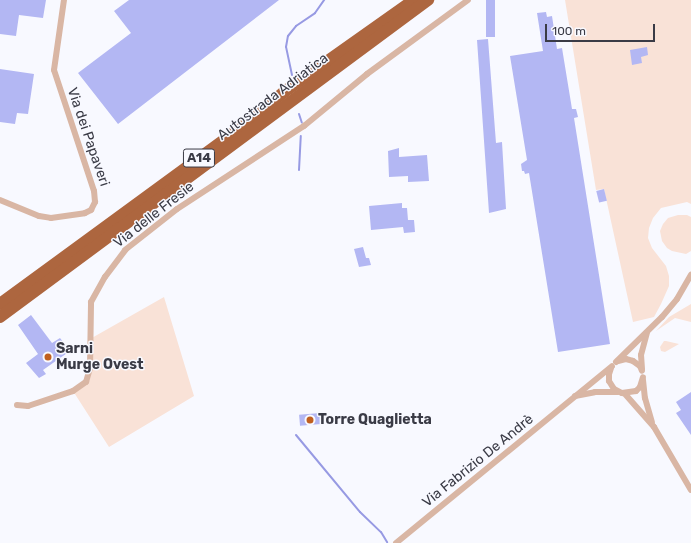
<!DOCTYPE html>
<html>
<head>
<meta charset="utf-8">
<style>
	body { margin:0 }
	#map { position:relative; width:691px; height:543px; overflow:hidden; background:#f8f9ff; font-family:Rubik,sans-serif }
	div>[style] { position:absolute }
	.green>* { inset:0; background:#f9e2d7 }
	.stream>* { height:2px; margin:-1px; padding:0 1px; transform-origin:1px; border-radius:1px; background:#979ae3 }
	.building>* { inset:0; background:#b3b7f3; transform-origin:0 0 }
	.street>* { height:6px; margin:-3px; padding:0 3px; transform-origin:3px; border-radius:3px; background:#d9b6a4 }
	.highway>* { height:12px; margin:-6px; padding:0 6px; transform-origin:6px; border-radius:6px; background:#ad663f }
	.dots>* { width:11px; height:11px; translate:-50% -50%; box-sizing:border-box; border:2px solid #f8f9ff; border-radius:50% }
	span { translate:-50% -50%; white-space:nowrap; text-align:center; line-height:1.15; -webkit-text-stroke:3px #f8f9ff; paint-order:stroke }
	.shield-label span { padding:1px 3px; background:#f8f9ff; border:1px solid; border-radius:3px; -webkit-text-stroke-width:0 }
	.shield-label { font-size:13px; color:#3a3b46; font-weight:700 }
	.street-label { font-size:14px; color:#3a3b46 }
	.poi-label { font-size:14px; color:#3a3b46; font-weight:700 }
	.left { translate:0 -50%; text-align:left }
	.scale { position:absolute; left:545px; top:24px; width:110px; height:18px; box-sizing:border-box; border:2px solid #3a3b46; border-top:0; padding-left:5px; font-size:12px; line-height:14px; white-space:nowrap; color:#3a3b46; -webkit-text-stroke:3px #f8f9ff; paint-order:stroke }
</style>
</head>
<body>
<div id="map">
	<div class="green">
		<i style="clip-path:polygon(565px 0,691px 0,691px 204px,687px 202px,661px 208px,653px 218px,649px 228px,648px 238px,652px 248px,666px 266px,669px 276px,669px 286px,661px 304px,654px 317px,633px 322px,604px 189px,596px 190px)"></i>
		<i style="clip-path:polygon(678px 215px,687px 215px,691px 217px,691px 251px,686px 254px,672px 251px,667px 248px,662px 241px,660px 231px,663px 224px,668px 218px)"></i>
		<i style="clip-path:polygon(164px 297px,194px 396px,109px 447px,73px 391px,86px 382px,90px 339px)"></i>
		<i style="clip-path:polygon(691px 304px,691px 322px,675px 318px,656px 331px,669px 317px)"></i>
		<i style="clip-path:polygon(664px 341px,666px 341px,679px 344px,665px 352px,661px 351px,660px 347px)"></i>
	</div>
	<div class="stream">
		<i style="left:292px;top:75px;width:29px;rotate:-102deg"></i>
		<i style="left:286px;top:47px;width:11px;rotate:-80deg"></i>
		<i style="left:288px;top:36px;width:13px;rotate:-51deg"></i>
		<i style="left:296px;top:26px;width:23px;rotate:-34deg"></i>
		<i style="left:315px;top:13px;width:16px;rotate:-55deg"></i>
		<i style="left:299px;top:114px;width:9px;rotate:72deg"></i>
		<i style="left:299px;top:170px;width:34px;rotate:-87deg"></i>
		<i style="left:296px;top:435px;width:100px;rotate:50.3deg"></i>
		<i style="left:360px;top:512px;width:29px;rotate:44deg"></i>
		<i style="left:381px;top:532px;width:12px;rotate:59deg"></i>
	</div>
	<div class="building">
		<i style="clip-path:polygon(0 0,46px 0,43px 18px,19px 15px,16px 36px,0 34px)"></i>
		<i style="clip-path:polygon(129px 0,279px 0,118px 124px,78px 73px,131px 33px,114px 11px)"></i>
		<i style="left:486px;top:0;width:9px;height:37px"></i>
		<i style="clip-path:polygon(546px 12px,547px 17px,552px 16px,557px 49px,562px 48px,572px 109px,576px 109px,578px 117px,574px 118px,610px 344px,558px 352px,529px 173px,525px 174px,524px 171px,522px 171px,521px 164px,527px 160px,510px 56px,543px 51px,537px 13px)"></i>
		<i style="clip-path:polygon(488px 39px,496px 143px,502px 142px,506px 209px,489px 213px,477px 40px)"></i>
		<i style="clip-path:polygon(647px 47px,648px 55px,641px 57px,642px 63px,632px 65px,630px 50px)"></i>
		<i style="clip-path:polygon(0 69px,34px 74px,28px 114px,17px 113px,15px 124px,0 122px)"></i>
		<i style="clip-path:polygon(399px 148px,399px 157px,427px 155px,429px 181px,408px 182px,408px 176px,389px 177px,388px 151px)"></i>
		<i style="left:604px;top:189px;width:12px;height:8px;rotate:76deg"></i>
		<i style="clip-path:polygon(402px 203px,402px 208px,407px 208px,408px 220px,414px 220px,415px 232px,404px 233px,403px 227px,371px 230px,369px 206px)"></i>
		<i style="clip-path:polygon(363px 247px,366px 258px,369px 258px,371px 265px,359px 267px,354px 249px)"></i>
		<i style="clip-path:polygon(31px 315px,52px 343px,60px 338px,70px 351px,43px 370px,46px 374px,39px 378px,26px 363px,38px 354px,18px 325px)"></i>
		<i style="clip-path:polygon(691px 392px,691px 435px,676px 413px,681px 410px,676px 402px)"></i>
		<i style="left:320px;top:413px;width:11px;height:21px;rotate:85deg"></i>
	</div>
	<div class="street">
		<i style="left:0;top:200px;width:42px;rotate:22.3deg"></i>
		<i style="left:39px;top:216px;width:12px;rotate:9deg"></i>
		<i style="left:51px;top:218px;width:34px;rotate:-8deg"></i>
		<i style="left:85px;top:213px;width:7px;rotate:-27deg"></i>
		<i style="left:91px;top:210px;width:9px;rotate:-63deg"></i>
		<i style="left:95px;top:202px;width:11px;rotate:-95deg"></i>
		<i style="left:94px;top:191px;width:127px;rotate:-108.3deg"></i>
		<i style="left:54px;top:70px;width:71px;rotate:-81.9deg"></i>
		<i style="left:618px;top:361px;width:8px;rotate:-14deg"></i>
		<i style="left:626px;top:359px;width:7px;rotate:16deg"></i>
		<i style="left:633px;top:361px;width:9px;rotate:36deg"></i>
		<i style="left:640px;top:366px;width:5px;rotate:68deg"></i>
		<i style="left:616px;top:362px;width:64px;rotate:-44.4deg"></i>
		<i style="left:662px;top:317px;width:23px;rotate:-50deg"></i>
		<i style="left:677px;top:299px;width:28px;rotate:-60deg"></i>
		<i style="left:611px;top:368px;width:6px;rotate:108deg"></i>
		<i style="left:609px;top:374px;width:7px;rotate:90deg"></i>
		<i style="left:609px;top:381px;width:9px;rotate:58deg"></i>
		<i style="left:614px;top:389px;width:9px;rotate:27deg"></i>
		<i style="left:622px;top:393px;width:14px;rotate:-8deg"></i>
		<i style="left:636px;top:391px;width:6px;rotate:-45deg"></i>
		<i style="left:640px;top:387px;width:10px;rotate:-73deg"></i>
		<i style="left:642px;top:369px;width:14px;rotate:-94deg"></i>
		<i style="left:641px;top:355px;width:23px;rotate:-75deg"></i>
		<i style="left:643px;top:380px;width:18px;rotate:84deg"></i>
		<i style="left:645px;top:398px;width:25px;rotate:74deg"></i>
		<i style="left:625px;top:394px;width:44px;rotate:48.7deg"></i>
		<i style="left:654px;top:427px;width:73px;rotate:59.6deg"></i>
		<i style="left:575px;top:396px;width:20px;rotate:-11deg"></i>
		<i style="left:595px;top:392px;width:23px"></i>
		<i style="left:17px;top:405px;width:11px;rotate:5deg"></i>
		<i style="left:28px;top:406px;width:47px;rotate:-18.4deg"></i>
		<i style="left:73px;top:391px;width:16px;rotate:-35deg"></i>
		<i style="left:86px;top:382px;width:15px;rotate:-74deg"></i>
		<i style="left:90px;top:368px;width:66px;rotate:-89.1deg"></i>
		<i style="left:91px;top:302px;width:29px;rotate:-61deg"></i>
		<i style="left:105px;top:277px;width:34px;rotate:-53deg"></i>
		<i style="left:125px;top:250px;width:66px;rotate:-38.3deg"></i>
		<i style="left:177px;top:209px;width:152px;rotate:-33.2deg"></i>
		<i style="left:304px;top:126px;width:82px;rotate:-39.5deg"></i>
		<i style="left:367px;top:74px;width:125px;rotate:-36.2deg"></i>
		<i style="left:396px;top:543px;width:279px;rotate:-39.3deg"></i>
	</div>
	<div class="highway">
		<i style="left:0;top:304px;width:300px;rotate:-36.2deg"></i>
		<i style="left:242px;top:127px;width:55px;rotate:-39.8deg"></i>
		<i style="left:284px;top:92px;width:159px;rotate:-35.3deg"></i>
		<i style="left:0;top:317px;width:533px;rotate:-36.53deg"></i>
	</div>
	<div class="dots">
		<i style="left:48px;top:357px;background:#c05f20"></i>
		<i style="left:310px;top:420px;background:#c05f20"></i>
	</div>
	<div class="shield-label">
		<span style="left:199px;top:158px">A14</span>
	</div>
	<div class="street-label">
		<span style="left:273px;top:97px;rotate:-37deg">Autostrada Adriatica</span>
		<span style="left:88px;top:137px;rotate:71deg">Via dei Papaveri</span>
		<span style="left:154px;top:215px;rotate:-38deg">Via delle Fresie</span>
		<span style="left:478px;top:461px;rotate:-39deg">Via Fabrizio De Andrè</span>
	</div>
	<div class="poi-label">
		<span class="left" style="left:56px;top:357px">Sarni<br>Murge Ovest</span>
		<span class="left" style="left:318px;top:420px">Torre Quaglietta</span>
	</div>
	<div class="scale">100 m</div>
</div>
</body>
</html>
